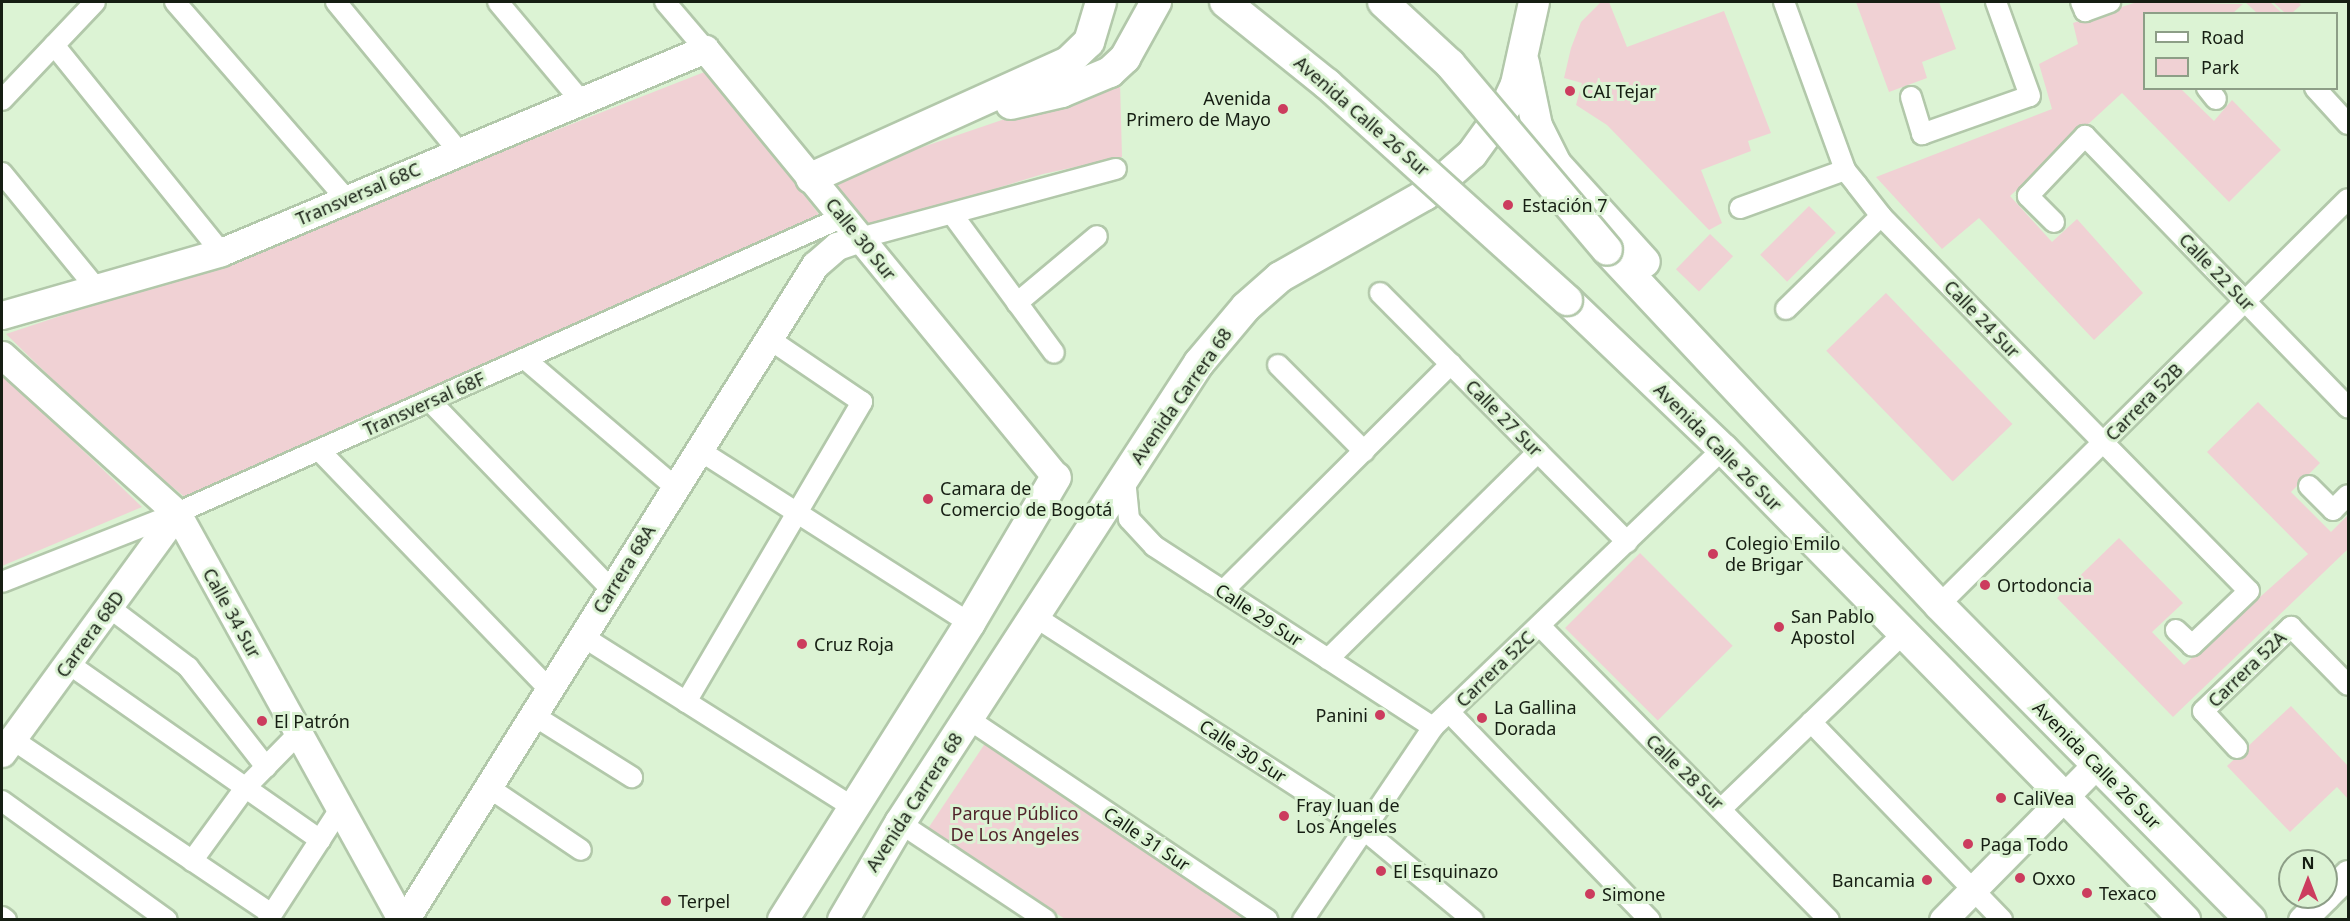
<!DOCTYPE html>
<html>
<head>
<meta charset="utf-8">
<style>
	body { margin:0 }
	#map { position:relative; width:2350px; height:921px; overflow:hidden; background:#dcf3d4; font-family:"Noto Sans",sans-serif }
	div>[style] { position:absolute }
	.green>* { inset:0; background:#f0d1d4; transform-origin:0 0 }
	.roads { filter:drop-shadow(2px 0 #b2c8aa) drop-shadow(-2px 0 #b2c8aa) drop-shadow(0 2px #b2c8aa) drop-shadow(0 -2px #b2c8aa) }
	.street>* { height:20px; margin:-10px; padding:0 10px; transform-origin:10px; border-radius:10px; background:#fff }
	.secondary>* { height:27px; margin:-13.5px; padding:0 13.5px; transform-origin:13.5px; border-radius:13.5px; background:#fff }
	.primary>* { height:30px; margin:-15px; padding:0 15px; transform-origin:15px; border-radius:15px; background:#fff }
	.bridges { filter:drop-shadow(2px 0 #b2c8aa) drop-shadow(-2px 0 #b2c8aa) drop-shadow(0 2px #b2c8aa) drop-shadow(0 -2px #b2c8aa) }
	.primary-bridge>* { height:30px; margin:-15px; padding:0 15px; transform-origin:15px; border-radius:15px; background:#fff }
	.dots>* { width:16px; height:16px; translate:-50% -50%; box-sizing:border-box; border:3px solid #dcf3d4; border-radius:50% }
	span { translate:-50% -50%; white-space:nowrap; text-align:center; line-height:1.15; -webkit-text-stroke:6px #dcf3d4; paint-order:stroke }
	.poi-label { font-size:18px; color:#161e13 }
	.left { translate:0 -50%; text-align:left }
	.right { translate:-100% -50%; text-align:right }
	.street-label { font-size:18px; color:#161e13 }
	.park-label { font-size:18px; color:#51222a }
	.frame { position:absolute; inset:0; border:3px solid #161e13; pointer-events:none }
	.legend { position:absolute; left:2143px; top:12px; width:195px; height:78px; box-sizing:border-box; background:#dcf3d4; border:2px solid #8d9e87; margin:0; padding:8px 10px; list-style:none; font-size:18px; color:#161e13 }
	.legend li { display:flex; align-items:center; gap:12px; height:30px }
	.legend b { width:30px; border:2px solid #8d9e87 }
	.north { position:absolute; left:2278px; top:849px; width:60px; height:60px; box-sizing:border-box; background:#dcf3d4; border:2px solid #8d9e87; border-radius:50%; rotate:0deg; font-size:16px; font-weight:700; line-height:24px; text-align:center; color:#161e13 }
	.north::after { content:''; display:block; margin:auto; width:21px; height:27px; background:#cc3c5e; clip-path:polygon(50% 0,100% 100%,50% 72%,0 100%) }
</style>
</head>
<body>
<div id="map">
	<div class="green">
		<i style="clip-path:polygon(1601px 2px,1609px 2px,1627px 47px,1724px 11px,1771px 133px,1748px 141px,1751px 151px,1701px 170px,1722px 223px,1709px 230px,1607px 125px,1576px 105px,1582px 83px,1564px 78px,1571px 48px,1581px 22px)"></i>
		<i style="clip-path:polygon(1856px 2px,1939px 2px,1956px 49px,1922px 62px,1927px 78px,1889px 92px)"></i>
		<i style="clip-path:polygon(2137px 2px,2243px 4px,2233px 13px,2144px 14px,2144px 88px,2181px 89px,2214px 121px,2232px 100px,2281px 150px,2229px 202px,2122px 93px,2010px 196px,2052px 242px,2077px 219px,2143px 293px,2094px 340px,1979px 218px,1942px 249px,1876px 177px,2052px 109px,2039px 64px,2078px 44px,2073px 23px)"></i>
		<i style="clip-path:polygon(2245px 2px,2270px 2px,2282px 13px,2257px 13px)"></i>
		<i style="clip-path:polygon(2273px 2px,2298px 2px,2301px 5px,2292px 13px,2285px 13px)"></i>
		<i style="clip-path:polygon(707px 71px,825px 222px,186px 498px,119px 444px,6px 334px,202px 269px)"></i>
		<i style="clip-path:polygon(1120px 82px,1122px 157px,1043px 174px,864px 229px,823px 181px,1034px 109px,1081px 100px)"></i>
		<i style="left:1809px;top:206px;width:38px;height:69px;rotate:45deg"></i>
		<i style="left:1710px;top:234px;width:32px;height:49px;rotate:44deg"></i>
		<i style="left:1886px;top:293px;width:182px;height:83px;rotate:46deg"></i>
		<i style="clip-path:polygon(2px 375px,92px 459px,142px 507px,2px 566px)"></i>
		<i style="clip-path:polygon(2258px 402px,2320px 463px,2291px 492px,2331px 532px,2348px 515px,2348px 549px,2173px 717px,2057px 598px,2119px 538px,2183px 603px,2152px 632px,2184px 665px,2308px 554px,2207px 452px)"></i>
		<i style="left:1640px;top:553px;width:131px;height:106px;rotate:45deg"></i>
		<i style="clip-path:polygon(2291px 706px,2348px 766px,2348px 799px,2337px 787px,2290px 832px,2227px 766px)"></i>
		<i style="clip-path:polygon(986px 742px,1254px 919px,1065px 919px,927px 830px)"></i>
	</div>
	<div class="roads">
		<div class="street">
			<i style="left:175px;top:2px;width:261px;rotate:49deg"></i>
			<i style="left:336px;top:2px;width:194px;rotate:50.6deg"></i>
			<i style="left:498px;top:2px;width:129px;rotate:50deg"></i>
			<i style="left:665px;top:2px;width:62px;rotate:49.6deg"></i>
			<i style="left:1784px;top:2px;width:179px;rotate:70deg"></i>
			<i style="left:1845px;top:170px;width:19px;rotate:51deg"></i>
			<i style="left:1857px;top:185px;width:39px;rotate:52deg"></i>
			<i style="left:1881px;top:216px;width:525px;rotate:45.54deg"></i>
			<i style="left:2249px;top:591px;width:79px;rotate:136.5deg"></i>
			<i style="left:2192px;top:645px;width:22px;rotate:-137deg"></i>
			<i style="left:2081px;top:2px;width:10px;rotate:66deg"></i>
			<i style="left:2085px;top:11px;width:27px;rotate:-20deg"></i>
			<i style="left:54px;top:45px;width:266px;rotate:51.1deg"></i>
			<i style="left:2207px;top:88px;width:14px;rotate:51deg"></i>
			<i style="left:2315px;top:88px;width:49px;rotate:47.5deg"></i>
			<i style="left:1911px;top:97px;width:39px;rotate:73deg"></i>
			<i style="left:1922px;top:134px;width:114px;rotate:-19.4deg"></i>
			<i style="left:2030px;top:96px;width:100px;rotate:-109.9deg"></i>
			<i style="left:2px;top:100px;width:135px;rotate:-46.5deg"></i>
			<i style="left:2px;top:173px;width:149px;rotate:50.7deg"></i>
			<i style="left:1740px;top:208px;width:112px;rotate:-19.9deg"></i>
			<i style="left:952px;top:214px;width:172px;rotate:53.7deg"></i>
			<i style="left:2054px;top:222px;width:37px;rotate:-135deg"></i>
			<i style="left:2028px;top:196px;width:83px;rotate:-46.5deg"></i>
			<i style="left:2085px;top:136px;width:378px;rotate:45.9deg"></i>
			<i style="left:860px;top:238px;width:265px;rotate:-15.1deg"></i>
			<i style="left:1380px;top:293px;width:351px;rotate:45.2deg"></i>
			<i style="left:1017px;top:303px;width:104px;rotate:-39.9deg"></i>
			<i style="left:1786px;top:309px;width:133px;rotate:-44.4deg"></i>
			<i style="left:525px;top:359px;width:197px;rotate:40.5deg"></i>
			<i style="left:1278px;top:365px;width:122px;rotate:45deg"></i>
			<i style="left:430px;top:401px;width:261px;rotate:46.1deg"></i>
			<i style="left:319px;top:450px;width:332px;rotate:46.1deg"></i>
			<i style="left:699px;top:450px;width:322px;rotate:32.6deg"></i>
			<i style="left:1125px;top:479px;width:40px;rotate:84.3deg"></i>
			<i style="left:1129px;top:519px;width:37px;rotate:47deg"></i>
			<i style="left:1154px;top:546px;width:333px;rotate:33deg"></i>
			<i style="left:2309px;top:486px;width:34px;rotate:45deg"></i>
			<i style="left:2333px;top:510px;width:21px;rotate:-45deg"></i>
			<i style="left:2px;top:582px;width:188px;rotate:-21.5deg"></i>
			<i style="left:177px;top:513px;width:729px;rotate:-23.96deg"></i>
			<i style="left:1223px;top:591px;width:322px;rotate:-44.9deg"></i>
			<i style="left:1939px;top:605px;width:576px;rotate:-44.79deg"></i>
			<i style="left:110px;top:608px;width:98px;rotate:37.1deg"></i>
			<i style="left:188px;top:667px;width:127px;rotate:52deg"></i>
			<i style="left:1034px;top:616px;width:392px;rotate:32.9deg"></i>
			<i style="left:1363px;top:829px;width:143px;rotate:39.6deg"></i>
			<i style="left:1540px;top:626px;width:412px;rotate:45.5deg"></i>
			<i style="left:582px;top:636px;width:322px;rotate:32.3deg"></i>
			<i style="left:1328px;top:659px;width:295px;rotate:-44.6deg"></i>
			<i style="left:69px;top:664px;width:307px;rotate:35deg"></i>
			<i style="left:686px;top:702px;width:348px;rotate:-59.6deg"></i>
			<i style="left:862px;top:402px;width:114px;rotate:-145.8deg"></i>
			<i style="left:1449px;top:712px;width:289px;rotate:46deg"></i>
			<i style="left:533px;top:715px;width:117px;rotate:32.1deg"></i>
			<i style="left:967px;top:718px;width:362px;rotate:33.9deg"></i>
			<i style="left:1811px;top:722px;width:275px;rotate:46deg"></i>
			<i style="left:12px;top:739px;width:313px;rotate:34deg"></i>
			<i style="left:2237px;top:748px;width:50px;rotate:-132.6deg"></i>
			<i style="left:2203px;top:711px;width:122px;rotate:-43.7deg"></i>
			<i style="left:2291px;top:627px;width:81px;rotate:45.5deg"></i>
			<i style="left:488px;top:787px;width:112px;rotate:34.1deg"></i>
			<i style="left:2px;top:801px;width:203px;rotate:35.8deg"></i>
			<i style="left:1722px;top:808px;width:254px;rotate:-43.9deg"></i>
			<i style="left:900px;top:823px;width:175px;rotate:33.6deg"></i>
			<i style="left:192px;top:861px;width:90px;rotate:-54deg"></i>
			<i style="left:245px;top:788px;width:77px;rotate:-45.5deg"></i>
			<i style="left:2px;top:917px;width:5px;rotate:37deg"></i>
			<i style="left:268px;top:920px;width:132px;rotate:-57deg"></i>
			<i style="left:1303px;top:920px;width:233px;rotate:-56deg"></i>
			<i style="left:1433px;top:727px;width:402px;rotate:-43.8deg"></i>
		</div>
		<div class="secondary">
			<i style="left:2px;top:315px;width:228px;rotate:-16deg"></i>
			<i style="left:221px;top:252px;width:525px;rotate:-22.75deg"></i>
			<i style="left:705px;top:49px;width:554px;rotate:50.65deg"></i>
			<i style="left:2px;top:355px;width:236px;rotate:42.1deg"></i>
			<i style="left:177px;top:513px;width:465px;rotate:61.1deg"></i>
			<i style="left:2px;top:753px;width:297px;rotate:-53.9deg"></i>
			<i style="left:2326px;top:896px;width:31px;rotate:-45deg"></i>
			<i style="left:405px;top:920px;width:773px;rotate:-57.96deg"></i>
			<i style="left:815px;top:265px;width:29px;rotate:-41deg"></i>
			<i style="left:837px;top:246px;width:24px;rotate:-19deg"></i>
			<i style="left:1943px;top:920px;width:219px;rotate:-45.4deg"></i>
			<i style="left:2302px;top:920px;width:33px;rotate:-45deg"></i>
		</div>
		<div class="primary">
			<i style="left:1524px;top:63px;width:64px;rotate:78.3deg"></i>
			<i style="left:1537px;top:126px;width:42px;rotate:63.4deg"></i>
			<i style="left:1556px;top:164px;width:132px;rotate:47.8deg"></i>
			<i style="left:1011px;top:104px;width:52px;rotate:-13.2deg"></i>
			<i style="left:1062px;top:92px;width:52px;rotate:-22.6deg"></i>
			<i style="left:1110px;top:72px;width:21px;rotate:-43deg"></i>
			<i style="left:1125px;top:58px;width:64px;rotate:-61deg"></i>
			<i style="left:811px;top:178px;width:282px;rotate:-24.3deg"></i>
			<i style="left:1068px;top:62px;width:29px;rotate:-44deg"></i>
			<i style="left:1089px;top:42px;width:42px;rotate:-73.3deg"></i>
			<i style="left:1607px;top:250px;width:486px;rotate:46.9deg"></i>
			<i style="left:1939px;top:605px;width:443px;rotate:45.3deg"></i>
			<i style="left:1567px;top:300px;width:216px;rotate:43.7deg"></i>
			<i style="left:1723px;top:449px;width:660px;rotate:45.55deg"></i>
			<i style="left:783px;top:920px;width:351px;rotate:-57.8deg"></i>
			<i style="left:970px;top:623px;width:169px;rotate:-59.5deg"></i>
			<i style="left:843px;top:920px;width:113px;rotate:-59.6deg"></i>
			<i style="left:900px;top:823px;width:549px;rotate:-56.98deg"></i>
			<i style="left:1199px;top:363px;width:73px;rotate:-50deg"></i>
			<i style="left:1246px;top:307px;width:45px;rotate:-41.4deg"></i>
			<i style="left:1280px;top:277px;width:167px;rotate:-29.5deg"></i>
			<i style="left:1425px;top:195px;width:62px;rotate:-41.1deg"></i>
			<i style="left:1472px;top:154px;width:57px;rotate:-54.3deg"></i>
			<i style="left:1505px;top:108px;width:26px;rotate:-65deg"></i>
			<i style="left:1516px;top:84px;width:84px;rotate:-77.6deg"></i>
		</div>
	</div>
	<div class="bridges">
		<div class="primary-bridge">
			<i style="left:1225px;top:2px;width:131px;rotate:38.8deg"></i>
			<i style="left:1327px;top:84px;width:323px;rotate:42deg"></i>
			<i style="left:1383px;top:2px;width:91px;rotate:42.8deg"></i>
			<i style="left:1450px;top:64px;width:243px;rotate:49.8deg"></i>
		</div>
	</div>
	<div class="dots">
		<i style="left:1570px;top:91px;background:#cc3c5e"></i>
		<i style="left:1283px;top:109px;background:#cc3c5e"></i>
		<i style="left:1508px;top:205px;background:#cc3c5e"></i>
		<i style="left:928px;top:499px;background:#cc3c5e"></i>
		<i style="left:1713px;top:554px;background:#cc3c5e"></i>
		<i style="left:1985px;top:585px;background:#cc3c5e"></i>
		<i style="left:1779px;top:627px;background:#cc3c5e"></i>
		<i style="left:802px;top:644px;background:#cc3c5e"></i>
		<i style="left:1380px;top:715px;background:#cc3c5e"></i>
		<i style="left:1482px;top:718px;background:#cc3c5e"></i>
		<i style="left:262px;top:721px;background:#cc3c5e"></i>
		<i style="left:2001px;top:798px;background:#cc3c5e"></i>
		<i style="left:1284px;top:816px;background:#cc3c5e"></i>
		<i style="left:1968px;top:844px;background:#cc3c5e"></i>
		<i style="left:1381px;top:871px;background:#cc3c5e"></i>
		<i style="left:2020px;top:878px;background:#cc3c5e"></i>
		<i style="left:1927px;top:880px;background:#cc3c5e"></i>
		<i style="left:2087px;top:893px;background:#cc3c5e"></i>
		<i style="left:1590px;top:894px;background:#cc3c5e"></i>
		<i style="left:666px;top:901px;background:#cc3c5e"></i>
	</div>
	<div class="poi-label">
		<span class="left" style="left:1582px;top:91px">CAI Tejar</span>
		<span class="right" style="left:1271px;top:109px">Avenida<br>Primero de Mayo</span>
		<span class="left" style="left:1522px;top:205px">Estación 7</span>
		<span class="left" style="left:940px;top:499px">Camara de<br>Comercio de Bogotá</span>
		<span class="left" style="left:1725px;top:554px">Colegio Emilo<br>de Brigar</span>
		<span class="left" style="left:1997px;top:585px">Ortodoncia</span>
		<span class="left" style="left:1791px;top:627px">San Pablo<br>Apostol</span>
		<span class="left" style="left:814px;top:644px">Cruz Roja</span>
		<span class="left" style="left:1494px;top:718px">La Gallina<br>Dorada</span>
		<span class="right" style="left:1368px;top:715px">Panini</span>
		<span class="left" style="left:274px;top:721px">El Patrón</span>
		<span class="left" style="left:2013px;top:798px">CaliVea</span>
		<span class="left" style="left:1296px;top:816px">Fray Juan de<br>Los Ángeles</span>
		<span class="left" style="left:1980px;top:844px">Paga Todo</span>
		<span class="left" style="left:1393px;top:871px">El Esquinazo</span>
		<span class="left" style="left:2032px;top:878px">Oxxo</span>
		<span class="right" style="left:1915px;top:880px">Bancamia</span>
		<span class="left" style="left:2099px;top:893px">Texaco</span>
		<span class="left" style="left:1602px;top:894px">Simone</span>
		<span class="left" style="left:678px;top:901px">Terpel</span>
	</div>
	<div class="street-label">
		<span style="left:1362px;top:116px;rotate:41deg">Avenida Calle 26 Sur</span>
		<span style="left:358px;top:194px;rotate:-23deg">Transversal 68C</span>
		<span style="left:861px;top:239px;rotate:51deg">Calle 30 Sur</span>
		<span style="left:2217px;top:272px;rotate:46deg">Calle 22 Sur</span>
		<span style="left:1982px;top:319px;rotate:46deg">Calle 24 Sur</span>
		<span style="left:1181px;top:396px;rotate:-55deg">Avenida Carrera 68</span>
		<span style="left:2144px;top:402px;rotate:-45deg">Carrera 52B</span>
		<span style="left:424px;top:404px;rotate:-24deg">Transversal 68F</span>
		<span style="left:1504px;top:418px;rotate:45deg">Calle 27 Sur</span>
		<span style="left:1718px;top:447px;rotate:45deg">Avenida Calle 26 Sur</span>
		<span style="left:624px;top:569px;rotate:-58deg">Carrera 68A</span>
		<span style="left:232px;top:613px;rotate:61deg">Calle 34 Sur</span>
		<span style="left:1259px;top:615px;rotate:33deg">Calle 29 Sur</span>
		<span style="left:90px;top:634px;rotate:-54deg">Carrera 68D</span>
		<span style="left:1495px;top:669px;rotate:-44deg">Carrera 52C</span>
		<span style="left:2247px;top:669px;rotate:-44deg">Carrera 52A</span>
		<span style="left:1243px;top:751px;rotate:33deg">Calle 30 Sur</span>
		<span style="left:2097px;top:765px;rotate:45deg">Avenida Calle 26 Sur</span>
		<span style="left:1685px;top:772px;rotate:44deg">Calle 28 Sur</span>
		<span style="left:914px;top:802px;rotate:-57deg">Avenida Carrera 68</span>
		<span style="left:1147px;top:839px;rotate:34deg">Calle 31 Sur</span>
	</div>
	<div class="park-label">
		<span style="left:1015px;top:824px">Parque Público<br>De Los Angeles</span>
	</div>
	<div class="frame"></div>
	<ul class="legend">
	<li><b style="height:8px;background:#fff"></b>Road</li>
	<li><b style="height:16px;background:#f0d1d4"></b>Park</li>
	</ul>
	<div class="north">N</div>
</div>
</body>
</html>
